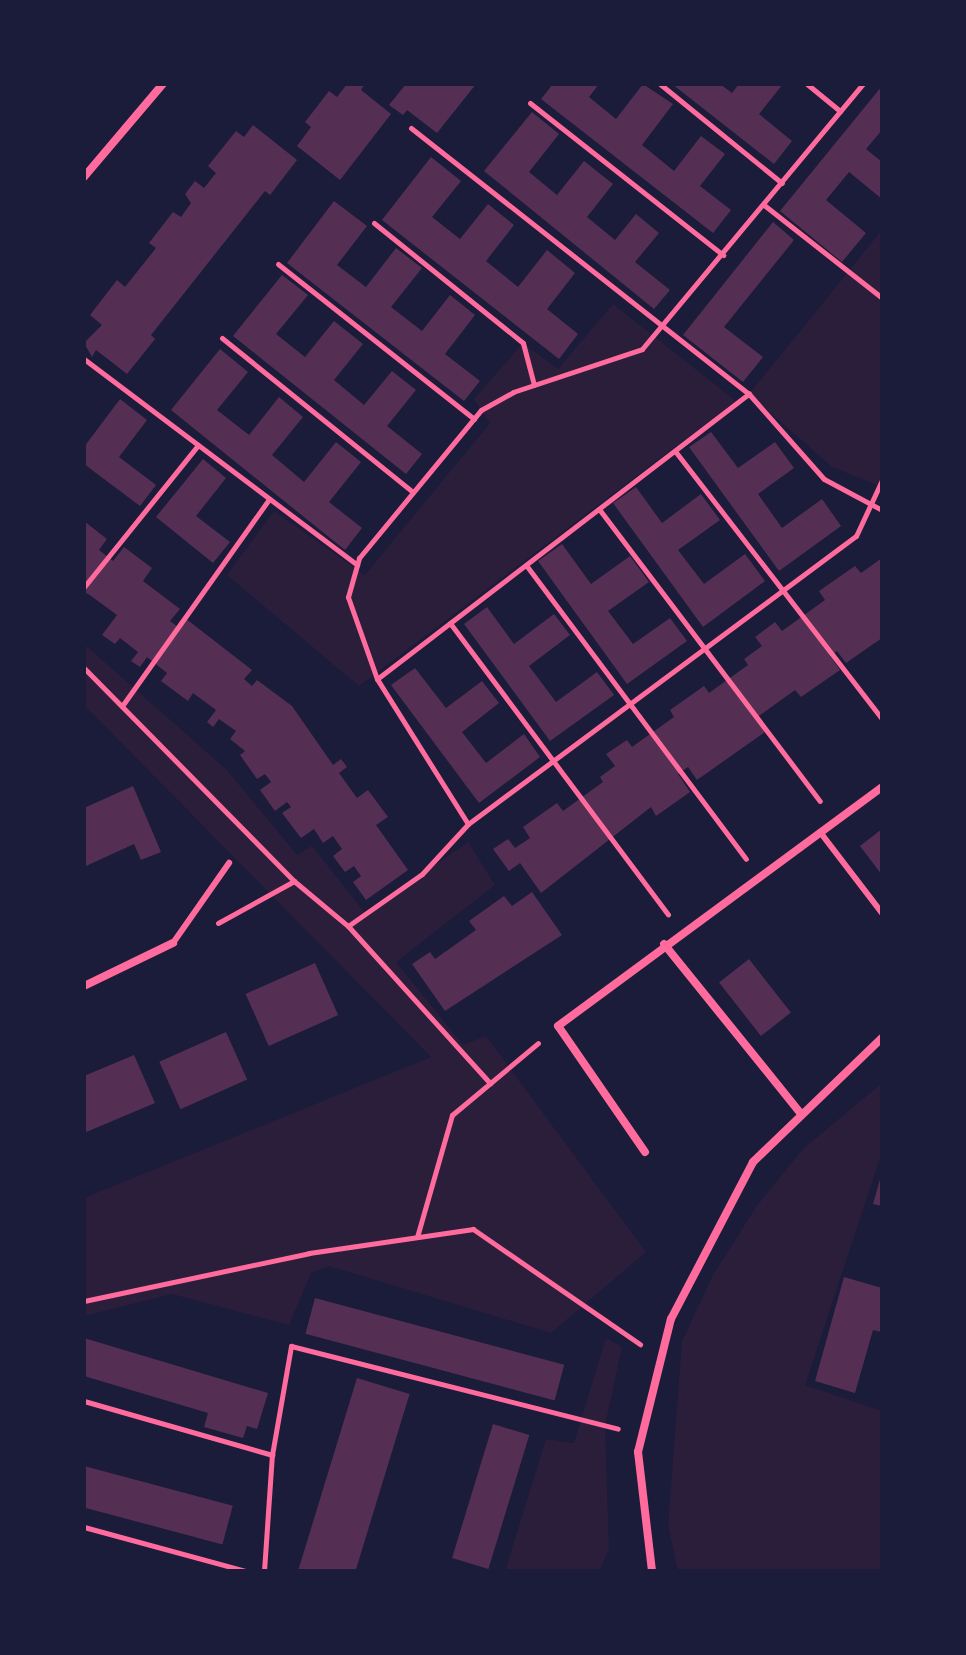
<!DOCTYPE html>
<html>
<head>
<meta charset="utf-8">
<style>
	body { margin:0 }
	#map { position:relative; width:966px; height:1655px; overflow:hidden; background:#1b1b3a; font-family:"Noto Serif",serif }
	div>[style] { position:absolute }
	.green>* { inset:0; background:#2a1e3b }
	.building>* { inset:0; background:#542f53; transform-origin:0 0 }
	.path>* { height:5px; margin:-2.5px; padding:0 2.5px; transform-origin:2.5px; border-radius:2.5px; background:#ff6b9d }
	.service>* { height:6px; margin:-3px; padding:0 3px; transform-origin:3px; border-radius:3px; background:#ff6b9d }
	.minor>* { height:8px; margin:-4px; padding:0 4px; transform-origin:4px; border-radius:4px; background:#ff6b9d }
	span { translate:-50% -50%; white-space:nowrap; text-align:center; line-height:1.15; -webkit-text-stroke:7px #1b1b3a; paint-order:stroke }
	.frame { position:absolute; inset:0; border:86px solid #1b1b3a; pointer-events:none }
</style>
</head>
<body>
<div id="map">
	<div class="green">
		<i style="clip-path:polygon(882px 230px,882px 487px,832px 467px,749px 394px)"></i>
		<i style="clip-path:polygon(613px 304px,736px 401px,359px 686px,227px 575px,274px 511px,365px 575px,490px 423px,474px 399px,523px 343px,558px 369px)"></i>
		<i style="clip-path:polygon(84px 644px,227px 770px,297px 855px,312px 846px,365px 913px,468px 842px,495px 885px,396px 962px,463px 1045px,486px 1036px,646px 1252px,551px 1333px,329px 1266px,311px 1273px,289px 1325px,172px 1294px,84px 1316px,84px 1198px,431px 1057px,84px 705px)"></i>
		<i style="clip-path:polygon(882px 1083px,882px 1152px,805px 1385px,882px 1411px,882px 1571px,678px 1571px,668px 1525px,682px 1341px,713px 1275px,756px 1207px,803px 1149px)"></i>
		<i style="clip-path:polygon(606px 1338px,622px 1347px,605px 1426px,609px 1550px,599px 1571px,505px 1571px,546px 1439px,574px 1443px)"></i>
	</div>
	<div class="building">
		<i style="clip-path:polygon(347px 84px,365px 84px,361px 90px,391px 114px,340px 180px,297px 146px,311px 127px,305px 122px,329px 91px,337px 97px)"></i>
		<i style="clip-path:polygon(406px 84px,476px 84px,437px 133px,407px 110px,403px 115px,389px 105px)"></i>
		<i style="clip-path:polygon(553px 84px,599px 84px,589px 97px,616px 119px,643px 84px,673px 104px,642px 145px,674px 171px,701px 136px,725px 154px,700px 186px,731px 210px,713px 233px,541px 99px)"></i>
		<i style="clip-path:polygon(672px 84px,720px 84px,732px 93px,739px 84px,783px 84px,759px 114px,792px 141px,774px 164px)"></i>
		<i style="clip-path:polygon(882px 86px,882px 130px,866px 149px,882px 162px,882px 199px,849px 172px,826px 200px,866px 233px,842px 262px,780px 211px)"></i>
		<i style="clip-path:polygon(532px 112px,559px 134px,529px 172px,557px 195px,584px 161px,613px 184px,587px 217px,615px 240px,636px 214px,659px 233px,635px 262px,670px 290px,654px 309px,484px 171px)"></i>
		<i style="clip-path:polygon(253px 125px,297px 160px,270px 195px,265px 191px,151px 335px,155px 339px,127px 374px,96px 350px,92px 357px,84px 343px,102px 325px,90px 315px,117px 280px,125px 287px,156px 248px,149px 243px,173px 212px,181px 217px,191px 203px,185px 194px,195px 181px,204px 188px,216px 173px,208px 166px,236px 131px,244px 137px)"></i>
		<i style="clip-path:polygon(431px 157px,461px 181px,432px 217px,460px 239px,488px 204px,514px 225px,486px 261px,518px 287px,547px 250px,575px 273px,547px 309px,578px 334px,559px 359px,382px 220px)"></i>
		<i style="clip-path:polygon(334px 201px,367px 226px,337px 265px,366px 287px,396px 248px,422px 268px,391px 307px,422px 331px,450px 295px,475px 315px,445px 354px,480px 381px,464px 401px,287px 263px)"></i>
		<i style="clip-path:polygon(773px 222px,794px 240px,724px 327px,763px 357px,743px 382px,683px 335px)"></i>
		<i style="clip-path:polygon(282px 275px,308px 295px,276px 334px,305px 357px,334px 321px,363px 344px,334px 380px,364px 405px,392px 371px,416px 390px,387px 426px,422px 454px,406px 474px,233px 336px)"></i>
		<i style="clip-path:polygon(220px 349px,248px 372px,217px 410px,249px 435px,279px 397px,303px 417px,272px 455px,304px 482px,336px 442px,361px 462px,329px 502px,362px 528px,345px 550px,171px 410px)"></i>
		<i style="clip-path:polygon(120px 399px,147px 420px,119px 457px,156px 485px,140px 506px,84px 464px,84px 447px)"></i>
		<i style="clip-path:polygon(711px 432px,738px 468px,775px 442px,794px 468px,758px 494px,782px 528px,822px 499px,841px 526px,779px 571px,689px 447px)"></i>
		<i style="clip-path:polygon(203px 459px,226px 478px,196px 516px,230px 542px,213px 563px,156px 517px)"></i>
		<i style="clip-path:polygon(636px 487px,662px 523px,701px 494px,720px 520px,678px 550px,704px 584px,745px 554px,765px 581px,703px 627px,613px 503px)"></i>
		<i style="clip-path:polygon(84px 521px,107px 539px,99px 550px,113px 561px,124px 547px,152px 568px,143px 581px,180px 609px,170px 621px,178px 627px,185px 618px,252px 670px,244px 679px,252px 686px,257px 680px,292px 706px,333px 765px,341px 759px,347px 767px,339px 773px,357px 798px,368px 790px,388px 817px,376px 825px,408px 870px,366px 900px,353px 882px,361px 876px,354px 866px,345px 872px,333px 856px,342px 849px,333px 836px,323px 843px,314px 829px,301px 838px,282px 813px,291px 807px,287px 802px,275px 811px,260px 790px,271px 782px,265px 774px,257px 779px,240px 755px,245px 751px,230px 739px,236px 731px,219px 719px,213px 727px,207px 722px,216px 710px,193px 693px,188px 701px,161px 681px,167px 673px,147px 657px,140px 667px,131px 661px,138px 652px,120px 638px,115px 644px,102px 635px,117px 615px,87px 593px,84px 597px)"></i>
		<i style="clip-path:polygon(562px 544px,591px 584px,630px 556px,649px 582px,608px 611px,633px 644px,670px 618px,687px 641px,627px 684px,538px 561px)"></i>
		<i style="clip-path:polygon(882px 558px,882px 638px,846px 663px,837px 651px,830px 656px,840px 670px,801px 697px,795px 690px,756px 718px,765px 732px,697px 780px,688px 767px,678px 774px,690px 792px,656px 816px,651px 807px,541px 893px,520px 863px,509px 871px,493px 849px,508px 839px,515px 848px,530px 838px,523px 827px,557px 803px,563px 811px,603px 782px,600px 777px,615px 766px,606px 754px,627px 740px,632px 747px,674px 717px,670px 710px,704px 686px,709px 693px,748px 665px,744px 659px,762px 646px,755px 637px,775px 622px,782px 631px,825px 600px,819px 591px,855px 566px,861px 573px)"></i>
		<i style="clip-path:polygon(487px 607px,514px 644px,554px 614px,570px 635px,529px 666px,556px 702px,597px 672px,614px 695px,550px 741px,464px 624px)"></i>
		<i style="clip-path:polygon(415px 668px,446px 708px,482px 681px,499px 703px,462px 732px,486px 763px,524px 734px,540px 757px,479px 803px,391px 685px)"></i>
		<i style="clip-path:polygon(133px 786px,161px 852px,141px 860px,134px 844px,86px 866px,84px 808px)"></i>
		<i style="clip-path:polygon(882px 829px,882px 875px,860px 846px)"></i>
		<i style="clip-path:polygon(532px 892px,562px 935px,445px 1011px,412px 964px,430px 952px,435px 959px,476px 930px,469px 921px,504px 896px,512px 906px)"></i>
		<i style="left:749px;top:959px;width:68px;height:38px;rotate:52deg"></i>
		<i style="left:315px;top:963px;width:57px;height:76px;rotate:66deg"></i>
		<i style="left:226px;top:1032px;width:52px;height:73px;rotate:66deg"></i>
		<i style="clip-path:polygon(134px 1055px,155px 1103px,84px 1133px,84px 1076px)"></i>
		<i style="clip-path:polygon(881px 1176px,882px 1176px,882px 1206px,873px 1204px)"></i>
		<i style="clip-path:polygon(844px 1277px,882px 1288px,882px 1332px,873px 1330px,855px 1393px,815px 1381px)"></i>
		<i style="left:315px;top:1298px;width:258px;height:37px;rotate:15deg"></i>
		<i style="clip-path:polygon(84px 1338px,268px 1393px,257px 1429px,247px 1426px,243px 1438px,204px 1427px,208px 1413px,84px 1376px)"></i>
		<i style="left:357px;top:1378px;width:55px;height:201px;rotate:17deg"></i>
		<i style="left:493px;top:1424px;width:38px;height:140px;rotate:17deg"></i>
		<i style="left:84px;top:1466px;width:154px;height:40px;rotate:15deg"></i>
	</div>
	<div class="path">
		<i style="left:660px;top:84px;width:157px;rotate:39.1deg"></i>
		<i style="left:807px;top:84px;width:43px;rotate:39.3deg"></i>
		<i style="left:530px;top:103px;width:246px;rotate:38.2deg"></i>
		<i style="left:411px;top:128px;width:430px;rotate:38.2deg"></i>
		<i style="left:749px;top:394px;width:113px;rotate:48.6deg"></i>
		<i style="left:824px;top:479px;width:66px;rotate:28.1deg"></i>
		<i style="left:764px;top:205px;width:150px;rotate:38.2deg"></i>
		<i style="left:374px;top:223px;width:191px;rotate:38.8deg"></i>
		<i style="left:523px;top:343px;width:43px;rotate:75.3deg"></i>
		<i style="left:278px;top:264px;width:250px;rotate:38.3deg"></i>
		<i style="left:222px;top:338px;width:245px;rotate:38.9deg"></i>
		<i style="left:84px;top:359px;width:342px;rotate:37deg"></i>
		<i style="left:675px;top:451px;width:339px;rotate:52.3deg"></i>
		<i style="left:599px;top:509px;width:366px;rotate:52.9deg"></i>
		<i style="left:526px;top:565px;width:367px;rotate:53.2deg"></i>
		<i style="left:84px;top:587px;width:182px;rotate:-51.2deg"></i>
		<i style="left:450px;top:623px;width:364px;rotate:53.2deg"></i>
		<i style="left:84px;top:668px;width:299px;rotate:45.4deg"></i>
		<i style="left:377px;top:679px;width:469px;rotate:-37.5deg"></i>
		<i style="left:122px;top:706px;width:254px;rotate:-54.6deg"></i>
		<i style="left:468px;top:824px;width:171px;rotate:-122.1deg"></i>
		<i style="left:377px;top:679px;width:87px;rotate:-109.5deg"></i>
		<i style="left:348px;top:597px;width:41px;rotate:-74.2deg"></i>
		<i style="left:359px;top:558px;width:192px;rotate:-50.5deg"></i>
		<i style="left:481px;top:410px;width:37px;rotate:-29deg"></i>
		<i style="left:513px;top:392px;width:136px;rotate:-18.4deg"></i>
		<i style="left:642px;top:349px;width:345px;rotate:-50.2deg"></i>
		<i style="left:218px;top:923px;width:87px;rotate:-28.9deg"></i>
		<i style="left:294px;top:881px;width:70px;rotate:39.8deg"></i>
		<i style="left:348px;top:926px;width:90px;rotate:-35.1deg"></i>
		<i style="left:422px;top:874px;width:68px;rotate:-47.4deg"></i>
		<i style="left:468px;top:824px;width:483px;rotate:-36.6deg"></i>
		<i style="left:856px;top:536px;width:62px;rotate:-65.1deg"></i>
		<i style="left:348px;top:926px;width:212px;rotate:47.9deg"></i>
		<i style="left:417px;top:1237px;width:127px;rotate:-74deg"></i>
		<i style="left:452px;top:1115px;width:112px;rotate:-39.9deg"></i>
		<i style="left:84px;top:1301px;width:230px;rotate:-12deg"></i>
		<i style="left:309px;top:1253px;width:166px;rotate:-8.3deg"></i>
		<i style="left:473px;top:1229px;width:203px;rotate:34.6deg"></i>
		<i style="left:84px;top:1401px;width:196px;rotate:16deg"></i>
		<i style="left:84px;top:1527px;width:168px;rotate:15.2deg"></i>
		<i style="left:264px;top:1571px;width:116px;rotate:-86.1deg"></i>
		<i style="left:272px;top:1455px;width:111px;rotate:-80.1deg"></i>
		<i style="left:291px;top:1346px;width:337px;rotate:14.2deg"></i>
	</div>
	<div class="service">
		<i style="left:820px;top:832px;width:102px;rotate:52.6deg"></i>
		<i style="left:173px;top:943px;width:98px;rotate:-55deg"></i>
	</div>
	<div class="minor">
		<i style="left:84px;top:177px;width:122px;rotate:-49.7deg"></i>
		<i style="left:664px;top:944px;width:218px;rotate:51.1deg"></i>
		<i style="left:84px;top:986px;width:99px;rotate:-25.8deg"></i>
		<i style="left:645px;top:1152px;width:153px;rotate:-124.6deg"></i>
		<i style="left:558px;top:1026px;width:403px;rotate:-36.4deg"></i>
		<i style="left:652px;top:1571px;width:120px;rotate:-96.7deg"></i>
		<i style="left:638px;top:1452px;width:137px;rotate:-76.1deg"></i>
		<i style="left:671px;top:1319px;width:177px;rotate:-62.4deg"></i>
		<i style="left:753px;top:1162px;width:179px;rotate:-43.9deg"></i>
	</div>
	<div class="frame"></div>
</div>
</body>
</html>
